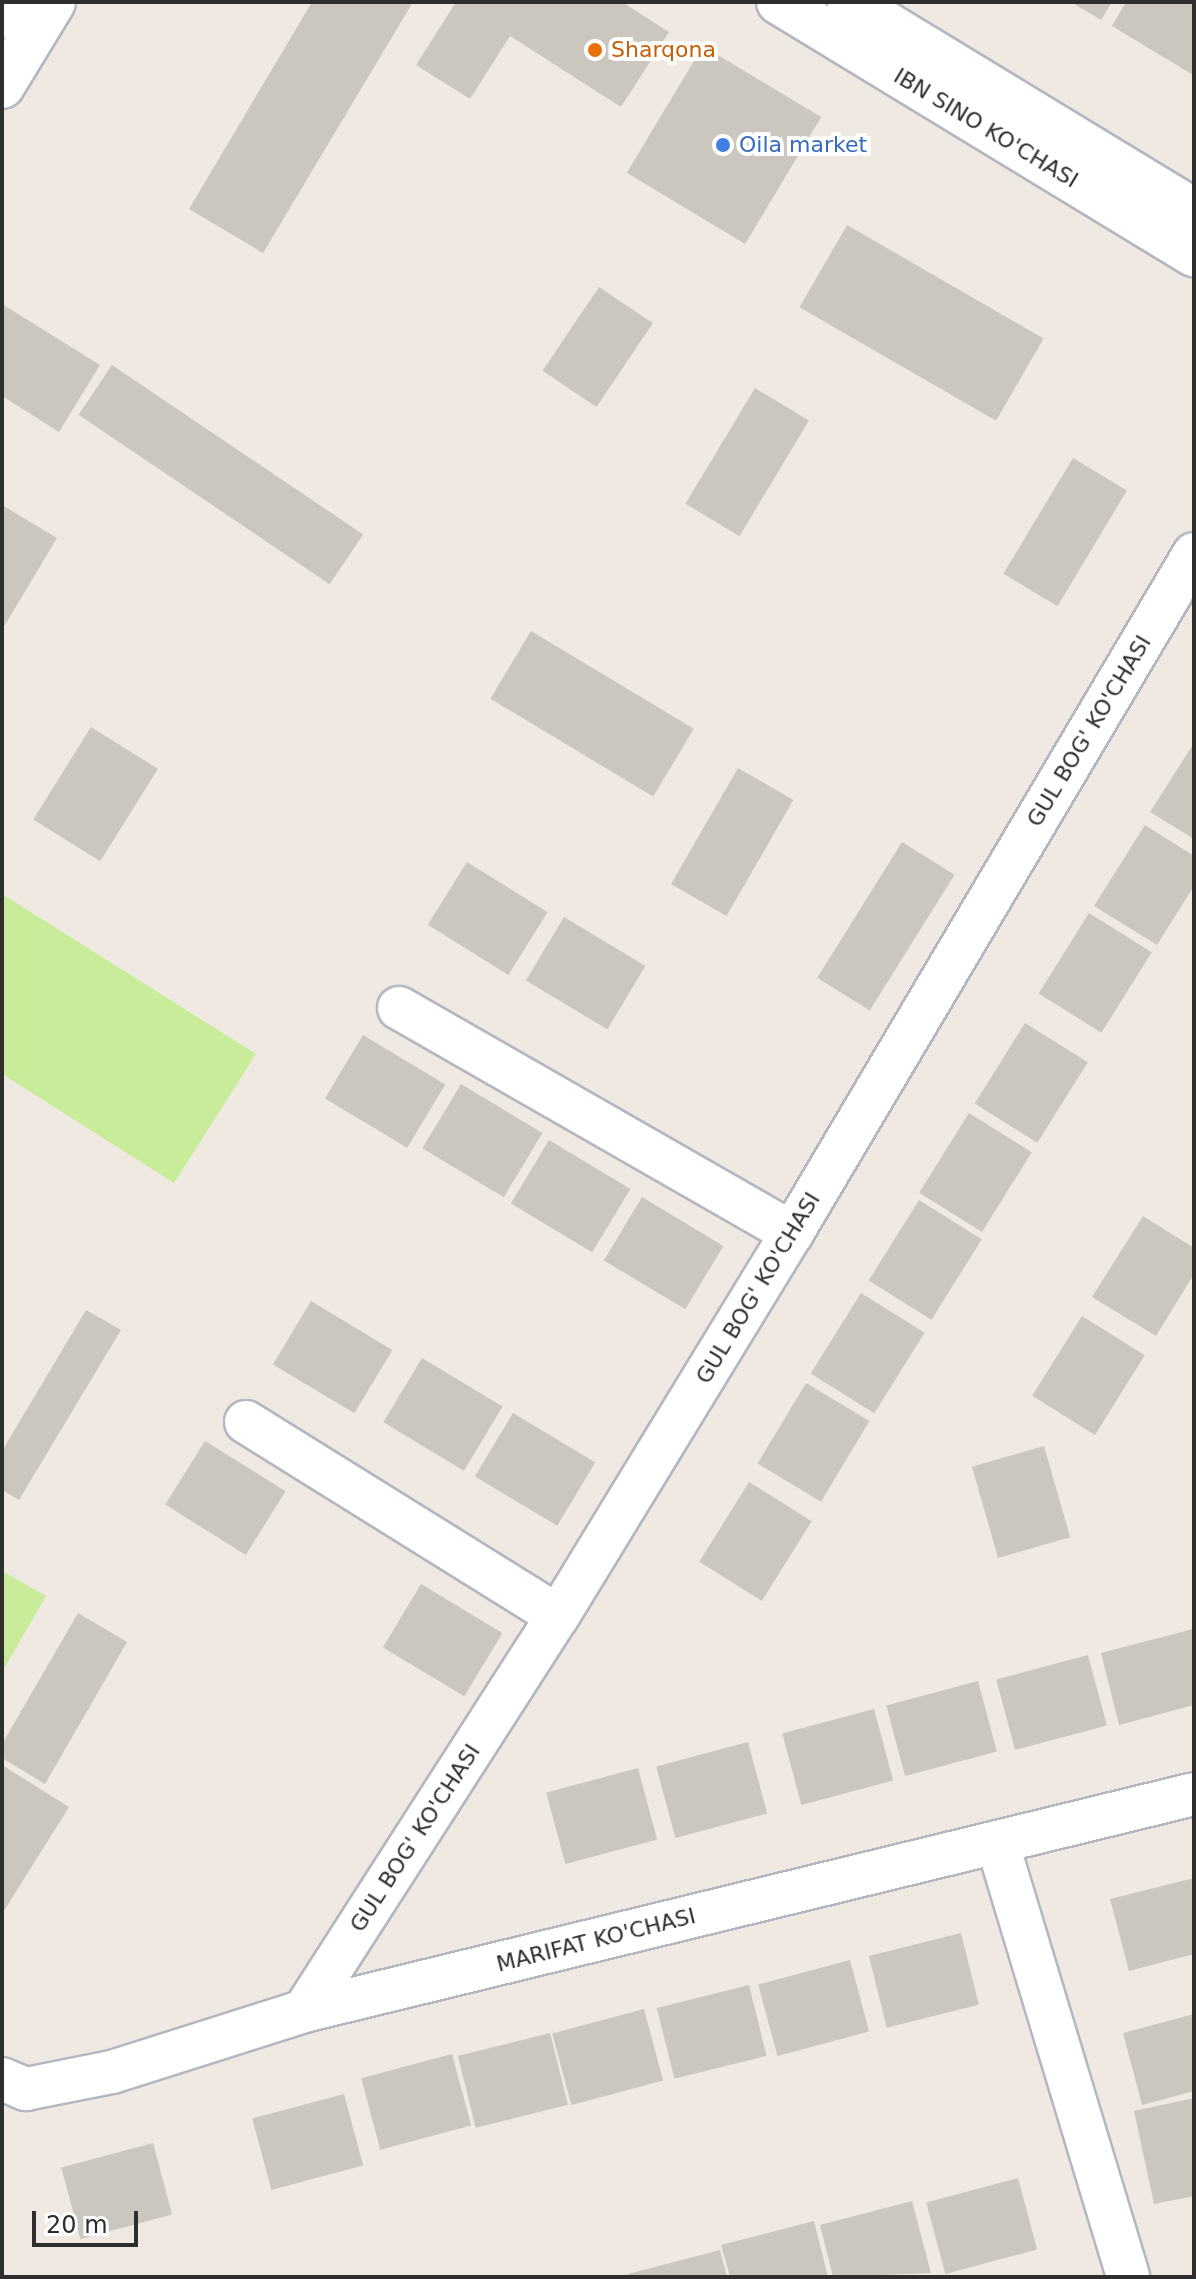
<!DOCTYPE html>
<html>
<head>
<meta charset="utf-8">
<style>
	body { margin:0 }
	#map { position:relative; width:1196px; height:2279px; overflow:hidden; background:#efe9e1; font-family:"DejaVu Sans",sans-serif }
	div>[style] { position:absolute }
	.pitch>* { inset:0; background:#c9ec9a }
	.building>* { inset:0; background:#cbc7bf; transform-origin:0 0 }
	.roads { filter:drop-shadow(2px 0 #b4b7c1) drop-shadow(-2px 0 #b4b7c1) drop-shadow(0 2px #b4b7c1) drop-shadow(0 -2px #b4b7c1) }
	.street>* { height:42px; margin:-21px; padding:0 21px; transform-origin:21px; border-radius:21px; background:#fff }
	.secondary>* { height:44px; margin:-22px; padding:0 22px; transform-origin:22px; border-radius:22px; background:#fff }
	.dots>* { width:22px; height:22px; translate:-50% -50%; box-sizing:border-box; border:4px solid #fff; border-radius:50% }
	span { translate:-50% -50%; white-space:nowrap; text-align:center; line-height:1.15; -webkit-text-stroke:8px #fff; paint-order:stroke }
	.food-label { font-size:22px; color:#c56008 }
	.left { translate:0 -50%; text-align:left }
	.street-label { font-size:22px; color:#2e2e2e }
	.shop-label { font-size:22px; color:#366cbe }
	.frame { position:absolute; inset:0; border:4px solid #2e2e2e; pointer-events:none }
	.scale { position:absolute; left:32px; top:2211px; width:106px; height:36px; box-sizing:border-box; border:4px solid #2e2e2e; border-top:0; padding-left:10px; font-size:24px; line-height:28px; white-space:nowrap; color:#2e2e2e; -webkit-text-stroke:6px #fff; paint-order:stroke }
</style>
</head>
<body>
<div id="map">
	<div class="pitch">
		<i style="clip-path:polygon(2px 894px,256px 1054px,174px 1183px,2px 1074px)"></i>
		<i style="clip-path:polygon(2px 1571px,46px 1596px,2px 1672px)"></i>
	</div>
	<div class="building">
		<i style="clip-path:polygon(312px 2px,413px 2px,263px 253px,189px 209px)"></i>
		<i style="clip-path:polygon(456px 2px,622px 2px,669px 32px,621px 107px,510px 36px,470px 99px,416px 65px)"></i>
		<i style="clip-path:polygon(1071px 2px,1112px 2px,1101px 20px)"></i>
		<i style="clip-path:polygon(1126px 2px,1194px 2px,1193px 75px,1112px 26px)"></i>
		<i style="left:703px;top:46px;width:138px;height:148px;rotate:31deg"></i>
		<i style="left:847px;top:225px;width:227px;height:95px;rotate:30deg"></i>
		<i style="left:599px;top:287px;width:65px;height:101px;rotate:34deg"></i>
		<i style="clip-path:polygon(2px 304px,100px 365px,59px 432px,2px 396px)"></i>
		<i style="left:112px;top:365px;width:303px;height:60px;rotate:34deg"></i>
		<i style="left:755px;top:388px;width:63px;height:135px;rotate:31deg"></i>
		<i style="left:1073px;top:458px;width:63px;height:135px;rotate:31deg"></i>
		<i style="clip-path:polygon(2px 505px,57px 538px,2px 630px)"></i>
		<i style="left:531px;top:631px;width:190px;height:79px;rotate:31deg"></i>
		<i style="left:91px;top:727px;width:79px;height:109px;rotate:32deg"></i>
		<i style="clip-path:polygon(1194px 743px,1194px 839px,1150px 812px)"></i>
		<i style="left:738px;top:768px;width:64px;height:134px;rotate:30deg"></i>
		<i style="clip-path:polygon(1145px 825px,1194px 856px,1194px 886px,1157px 945px,1094px 906px)"></i>
		<i style="left:902px;top:842px;width:62px;height:160px;rotate:32deg"></i>
		<i style="left:467px;top:862px;width:95px;height:74px;rotate:32deg"></i>
		<i style="left:1089px;top:913px;width:74px;height:95px;rotate:32deg"></i>
		<i style="left:564px;top:917px;width:95px;height:74px;rotate:31deg"></i>
		<i style="left:1025px;top:1023px;width:74px;height:95px;rotate:32deg"></i>
		<i style="left:363px;top:1035px;width:96px;height:74px;rotate:31deg"></i>
		<i style="left:461px;top:1084px;width:95px;height:75px;rotate:31deg"></i>
		<i style="left:969px;top:1113px;width:74px;height:94px;rotate:32deg"></i>
		<i style="left:549px;top:1140px;width:95px;height:74px;rotate:31deg"></i>
		<i style="left:642px;top:1197px;width:95px;height:74px;rotate:31deg"></i>
		<i style="left:919px;top:1200px;width:74px;height:95px;rotate:32deg"></i>
		<i style="clip-path:polygon(1143px 1216px,1194px 1248px,1194px 1274px,1156px 1336px,1092px 1297px)"></i>
		<i style="left:861px;top:1293px;width:75px;height:95px;rotate:32deg"></i>
		<i style="left:311px;top:1301px;width:95px;height:74px;rotate:31deg"></i>
		<i style="clip-path:polygon(86px 1310px,121px 1330px,19px 1500px,2px 1490px,2px 1451px)"></i>
		<i style="left:1082px;top:1316px;width:74px;height:94px;rotate:32deg"></i>
		<i style="left:422px;top:1358px;width:94px;height:75px;rotate:31deg"></i>
		<i style="left:806px;top:1383px;width:74px;height:94px;rotate:31deg"></i>
		<i style="left:513px;top:1413px;width:96px;height:74px;rotate:31deg"></i>
		<i style="left:205px;top:1441px;width:95px;height:75px;rotate:32deg"></i>
		<i style="left:1044px;top:1446px;width:95px;height:75px;rotate:74deg"></i>
		<i style="left:749px;top:1482px;width:74px;height:94px;rotate:32deg"></i>
		<i style="left:421px;top:1584px;width:95px;height:74px;rotate:31deg"></i>
		<i style="clip-path:polygon(78px 1613px,127px 1642px,45px 1784px,2px 1758px,2px 1744px)"></i>
		<i style="clip-path:polygon(1193px 1629px,1194px 1705px,1119px 1725px,1101px 1653px)"></i>
		<i style="left:1088px;top:1655px;width:73px;height:95px;rotate:75deg"></i>
		<i style="left:978px;top:1681px;width:73px;height:95px;rotate:75deg"></i>
		<i style="left:874px;top:1709px;width:74px;height:95px;rotate:75deg"></i>
		<i style="left:748px;top:1742px;width:74px;height:95px;rotate:75deg"></i>
		<i style="clip-path:polygon(2px 1765px,69px 1807px,2px 1914px)"></i>
		<i style="left:638px;top:1768px;width:74px;height:95px;rotate:75deg"></i>
		<i style="clip-path:polygon(1194px 1878px,1194px 1954px,1129px 1971px,1110px 1899px)"></i>
		<i style="left:961px;top:1933px;width:74px;height:95px;rotate:76deg"></i>
		<i style="left:850px;top:1960px;width:74px;height:95px;rotate:75deg"></i>
		<i style="left:749px;top:1985px;width:73px;height:95px;rotate:76deg"></i>
		<i style="left:644px;top:2009px;width:74px;height:95px;rotate:75deg"></i>
		<i style="clip-path:polygon(1194px 2014px,1194px 2091px,1142px 2105px,1123px 2033px)"></i>
		<i style="left:550px;top:2033px;width:74px;height:95px;rotate:76deg"></i>
		<i style="left:452px;top:2054px;width:74px;height:94px;rotate:75deg"></i>
		<i style="left:344px;top:2094px;width:74px;height:95px;rotate:75deg"></i>
		<i style="clip-path:polygon(1194px 2098px,1194px 2196px,1154px 2204px,1134px 2111px)"></i>
		<i style="left:153px;top:2143px;width:74px;height:95px;rotate:75deg"></i>
		<i style="left:1018px;top:2178px;width:74px;height:95px;rotate:75deg"></i>
		<i style="clip-path:polygon(912px 2201px,931px 2273px,833px 2277px,820px 2225px)"></i>
		<i style="clip-path:polygon(814px 2221px,828px 2277px,730px 2277px,721px 2245px)"></i>
		<i style="clip-path:polygon(720px 2250px,727px 2277px,629px 2277px,628px 2274px)"></i>
	</div>
	<div class="roads">
		<div class="street">
			<i style="left:399px;top:1008px;width:453px;rotate:29.8deg"></i>
			<i style="left:246px;top:1422px;width:367px;rotate:31.9deg"></i>
			<i style="left:997px;top:1842px;width:454px;rotate:73.2deg"></i>
			<i style="left:304px;top:2011px;width:470px;rotate:-57.3deg"></i>
			<i style="left:558px;top:1616px;width:449px;rotate:-58.6deg"></i>
			<i style="left:792px;top:1233px;width:789px;rotate:-59.37deg"></i>
			<i style="left:2px;top:2079px;width:26px;rotate:23deg"></i>
			<i style="left:26px;top:2089px;width:88px;rotate:-11.2deg"></i>
			<i style="left:112px;top:2072px;width:201px;rotate:-17.6deg"></i>
			<i style="left:304px;top:2011px;width:916px;rotate:-13.7deg"></i>
		</div>
		<div class="secondary">
			<i style="left:779px;top:2px;width:486px;rotate:31.3deg"></i>
			<i style="left:850px;top:2px;width:403px;rotate:31.3deg"></i>
			<i style="left:2px;top:16px;width:16px;rotate:-60deg"></i>
			<i style="left:2px;top:86px;width:98px;rotate:-58.7deg"></i>
		</div>
	</div>
	<div class="dots">
		<i style="left:595px;top:50px;background:#e8710a"></i>
		<i style="left:723px;top:145px;background:#3f7fe0"></i>
	</div>
	<div class="food-label">
		<span class="left" style="left:611px;top:50px">Sharqona</span>
	</div>
	<div class="street-label">
		<span style="left:986px;top:128px;rotate:31deg">IBN SINO KO'CHASI</span>
		<span style="left:1089px;top:731px;rotate:-59deg">GUL BOG' KO'CHASI</span>
		<span style="left:758px;top:1288px;rotate:-59deg">GUL BOG' KO'CHASI</span>
		<span style="left:415px;top:1838px;rotate:-57deg">GUL BOG' KO'CHASI</span>
		<span style="left:596px;top:1940px;rotate:-14deg">MARIFAT KO'CHASI</span>
	</div>
	<div class="shop-label">
		<span class="left" style="left:739px;top:145px">Oila market</span>
	</div>
	<div class="frame"></div>
	<div class="scale">20 m</div>
</div>
</body>
</html>
